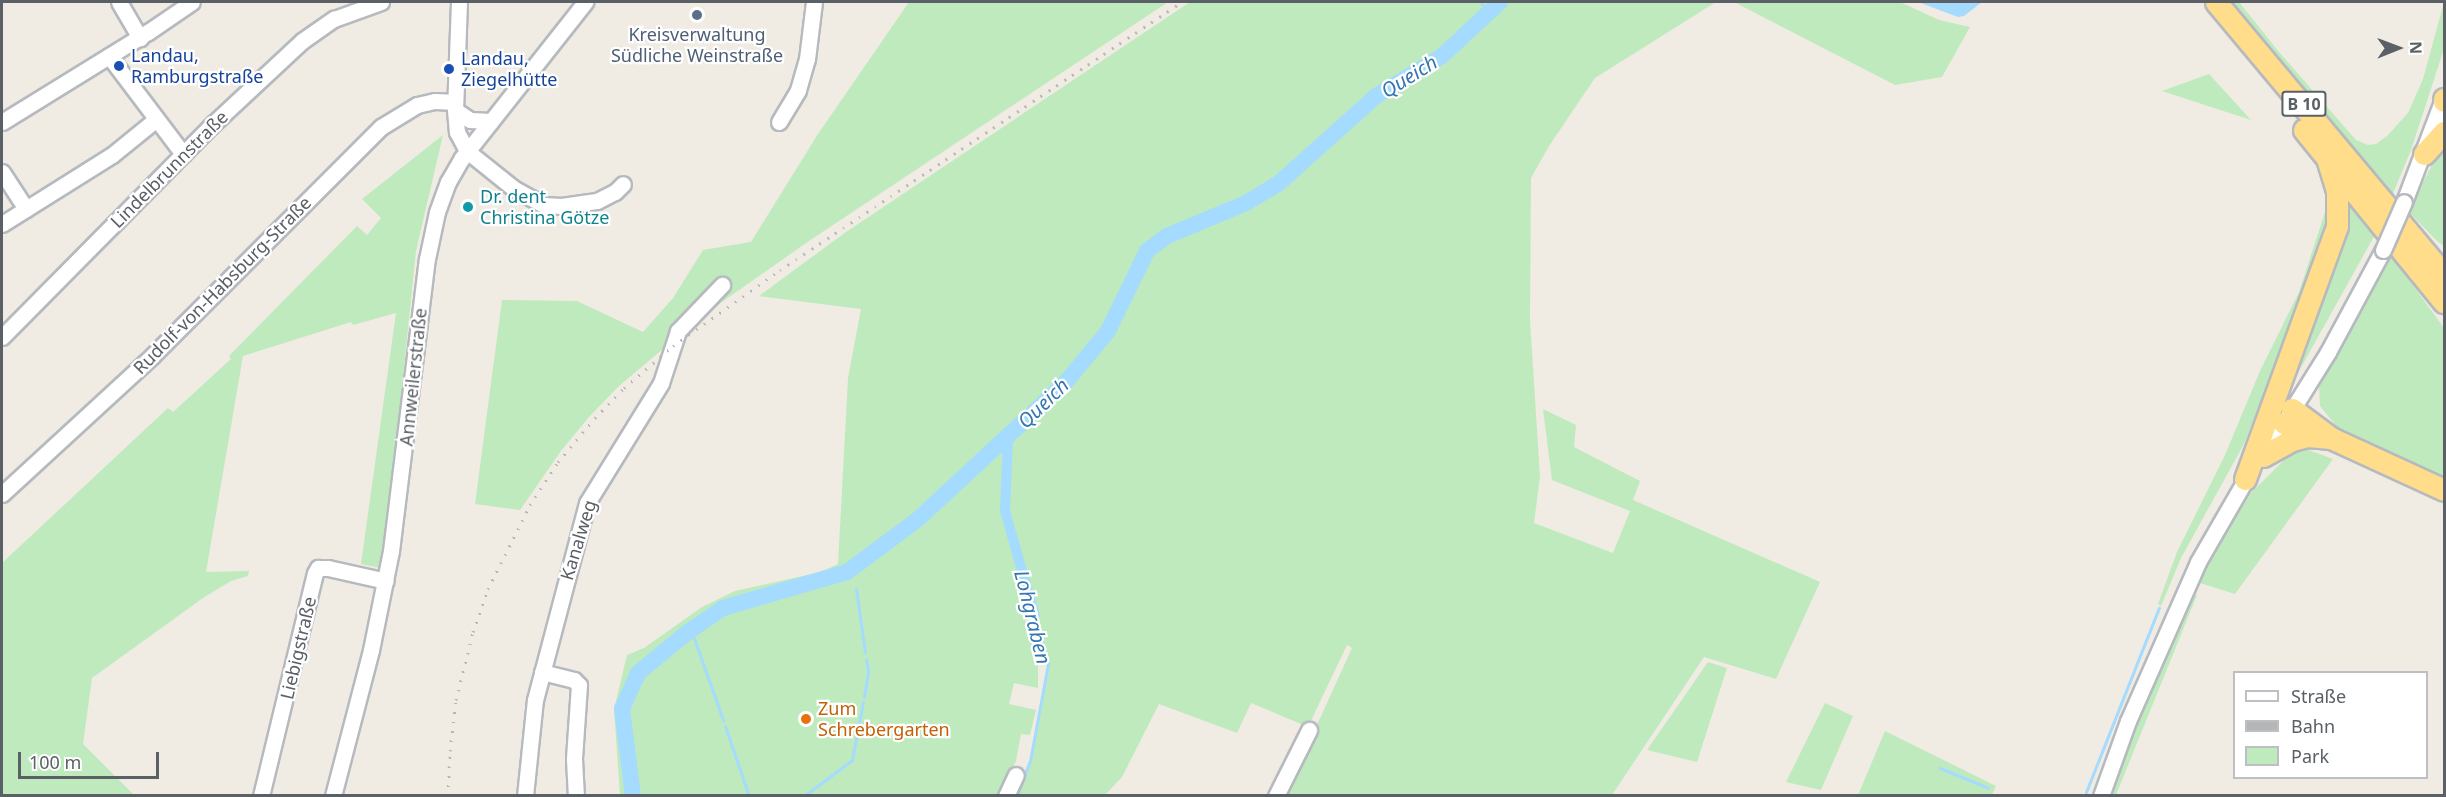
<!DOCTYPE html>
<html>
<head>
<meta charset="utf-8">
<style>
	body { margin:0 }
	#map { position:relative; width:2446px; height:797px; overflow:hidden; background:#f0ece3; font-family:"Noto Sans",sans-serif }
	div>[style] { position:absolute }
	.green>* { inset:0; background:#bfeabd }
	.water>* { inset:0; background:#a4dbff }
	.stream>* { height:3px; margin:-1.5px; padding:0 1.5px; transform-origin:1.5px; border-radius:1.5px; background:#a4dbff }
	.canal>* { height:10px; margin:-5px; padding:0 5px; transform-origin:5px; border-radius:5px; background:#a4dbff }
	.river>* { height:16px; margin:-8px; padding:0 8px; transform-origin:8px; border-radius:8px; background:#a4dbff }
	.roads { filter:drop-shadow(2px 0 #b6babf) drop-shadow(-2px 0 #b6babf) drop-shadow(0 2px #b6babf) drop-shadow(0 -2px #b6babf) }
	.minor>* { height:15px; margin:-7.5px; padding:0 7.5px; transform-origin:7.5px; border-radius:7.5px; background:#fff }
	.highway>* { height:21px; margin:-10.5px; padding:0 10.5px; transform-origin:10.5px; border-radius:10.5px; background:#ffdd8b }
	.rail>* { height:3px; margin-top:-1.5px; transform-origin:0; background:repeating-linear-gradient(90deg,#b5b6b7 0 1.5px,transparent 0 9.5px) }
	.bridges { filter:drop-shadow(2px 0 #b6babf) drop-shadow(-2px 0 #b6babf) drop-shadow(0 2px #b6babf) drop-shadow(0 -2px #b6babf) }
	.minor-bridge>* { height:15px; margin:-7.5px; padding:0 7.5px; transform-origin:7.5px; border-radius:7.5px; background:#fff }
	.dots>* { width:16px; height:16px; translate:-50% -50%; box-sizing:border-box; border:3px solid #fff; border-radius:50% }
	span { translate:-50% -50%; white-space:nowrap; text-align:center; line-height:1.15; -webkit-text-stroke:4.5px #fff; paint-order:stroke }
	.shield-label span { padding:2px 4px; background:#fff; border:2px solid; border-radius:4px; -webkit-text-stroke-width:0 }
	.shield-label { font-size:16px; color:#5b6066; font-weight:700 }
	.service-label { font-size:18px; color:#4e5e75 }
	.transit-label { font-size:18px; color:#164399 }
	.left { translate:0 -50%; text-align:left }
	.street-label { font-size:18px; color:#5b6066 }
	.culture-label { font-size:18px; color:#0d838f }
	.food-label { font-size:18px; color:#c56008 }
	.water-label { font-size:20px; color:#3476b2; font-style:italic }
	.frame { position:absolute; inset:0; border:3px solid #5b6066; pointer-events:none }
	.legend { position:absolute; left:2233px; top:671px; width:195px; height:108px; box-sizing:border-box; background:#fff; border:2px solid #bdbfc2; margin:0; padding:8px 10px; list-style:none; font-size:18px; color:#5b6066 }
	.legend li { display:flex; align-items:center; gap:12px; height:30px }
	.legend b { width:30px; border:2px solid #bdbfc2 }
	.north { position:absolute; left:2368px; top:18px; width:60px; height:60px; -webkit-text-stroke:4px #fff; paint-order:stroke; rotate:89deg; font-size:16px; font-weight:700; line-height:24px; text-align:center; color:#5b6066 }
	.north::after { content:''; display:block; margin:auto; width:21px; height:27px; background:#5b6066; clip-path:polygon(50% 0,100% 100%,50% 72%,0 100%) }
	.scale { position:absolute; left:18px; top:752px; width:141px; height:27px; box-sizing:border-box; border:3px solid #5b6066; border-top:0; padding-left:8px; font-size:18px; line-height:21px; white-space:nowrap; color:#5b6066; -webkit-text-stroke:4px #fff; paint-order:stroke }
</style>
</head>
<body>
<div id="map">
	<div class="green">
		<i style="clip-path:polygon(909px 2px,1168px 2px,809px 241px,702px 316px,619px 386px,589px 417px,561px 451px,520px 510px,475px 504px,502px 300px,577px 301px,643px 332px,673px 298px,703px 250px,751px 242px,818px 134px)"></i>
		<i style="clip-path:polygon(1190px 2px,1716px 2px,1595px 78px,1549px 146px,1531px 178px,1530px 320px,1540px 477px,1534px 523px,1613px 553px,1630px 511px,1552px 480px,1543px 409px,1576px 425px,1574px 447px,1640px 481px,1633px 500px,1820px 582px,1776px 679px,1704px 657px,1612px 795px,1285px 795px,1352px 648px,1347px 645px,1308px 727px,1251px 703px,1237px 733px,1159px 704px,1122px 777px,1105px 795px,1018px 795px,1032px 757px,1049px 667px,1037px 618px,1025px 620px,1038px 661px,1038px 688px,1014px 683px,1009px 704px,1036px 710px,1030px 735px,1021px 734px,1016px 761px,1009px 775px,1004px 795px,620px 795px,614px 709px,627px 655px,644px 648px,702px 607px,735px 591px,821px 572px,838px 564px,848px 378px,861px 309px,759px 296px,846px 232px)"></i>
		<i style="clip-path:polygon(1734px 2px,1900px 2px,1939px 20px,1970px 27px,1942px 77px,1895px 85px)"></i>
		<i style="clip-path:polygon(2222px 2px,2239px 2px,2279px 52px,2356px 140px,2368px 145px,2376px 144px,2387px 136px,2408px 113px,2423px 79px,2444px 2px,2444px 49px,2411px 150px,2389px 203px)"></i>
		<i style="clip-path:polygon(2209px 74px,2251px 120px,2162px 91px)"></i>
		<i style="clip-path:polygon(443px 135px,416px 251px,390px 505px,380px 568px,361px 564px,396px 313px,353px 325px,351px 322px,243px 356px,206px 572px,249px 571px,248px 576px,231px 581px,203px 598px,92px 678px,83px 744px,134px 795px,2px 796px,2px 563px,168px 408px,173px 412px,231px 359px,229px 356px,357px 226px,367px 235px,381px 218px,362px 199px)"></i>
		<i style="clip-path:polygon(2444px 142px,2444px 246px,2438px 242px,2408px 211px)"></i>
		<i style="clip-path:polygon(2351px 201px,2376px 233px,2294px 380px,2288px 379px,2346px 203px)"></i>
		<i style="clip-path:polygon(2333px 208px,2277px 377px,2270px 378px,2244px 444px,2181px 558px,2161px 606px,2158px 604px,2177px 552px,2225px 455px,2260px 371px,2299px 292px,2325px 212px)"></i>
		<i style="clip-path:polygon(2391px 255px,2444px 328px,2444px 477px,2337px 427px,2320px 406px,2319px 387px)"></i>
		<i style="clip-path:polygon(2298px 446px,2333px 459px,2235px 594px,2197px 582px,2250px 494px)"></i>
		<i style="clip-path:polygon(2193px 595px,2197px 595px,2116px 795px,2107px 796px,2113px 772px,2187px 597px)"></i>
		<i style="clip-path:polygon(1708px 662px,1727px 668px,1697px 762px,1647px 750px)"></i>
		<i style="clip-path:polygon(1825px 703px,1853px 716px,1821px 790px,1786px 782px)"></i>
		<i style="clip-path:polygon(1885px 731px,1996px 786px,1992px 795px,1858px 795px)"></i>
	</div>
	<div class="water">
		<i style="clip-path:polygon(1918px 2px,1982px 2px,1964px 16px,1958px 17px)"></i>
	</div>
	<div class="stream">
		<i style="left:1481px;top:2px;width:13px;rotate:63deg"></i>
		<i style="left:856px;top:589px;width:64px;rotate:81.9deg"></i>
		<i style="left:691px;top:630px;width:96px;rotate:70.4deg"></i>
		<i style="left:864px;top:697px;width:26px;rotate:-81deg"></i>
		<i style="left:868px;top:671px;width:12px;rotate:-99deg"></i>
		<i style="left:725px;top:726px;width:74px;rotate:71.1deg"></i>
		<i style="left:1940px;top:768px;width:52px;rotate:22.6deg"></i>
		<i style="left:2086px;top:792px;width:198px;rotate:-68.4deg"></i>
		<i style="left:804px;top:796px;width:60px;rotate:-36.9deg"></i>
		<i style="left:852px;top:760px;width:59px;rotate:-79.3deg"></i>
		<i style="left:1017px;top:796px;width:37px;rotate:-70deg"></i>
		<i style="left:1030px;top:761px;width:99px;rotate:-79.5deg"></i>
		<i style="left:1048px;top:664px;width:50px;rotate:-105.2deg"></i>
	</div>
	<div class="canal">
		<i style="left:1008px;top:437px;width:74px;rotate:92.3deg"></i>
		<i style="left:1005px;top:511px;width:109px;rotate:74.1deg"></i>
	</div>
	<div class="river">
		<i style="left:633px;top:796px;width:88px;rotate:-97.2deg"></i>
		<i style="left:622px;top:709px;width:39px;rotate:-66deg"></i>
		<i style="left:638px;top:673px;width:65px;rotate:-39.4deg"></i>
		<i style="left:688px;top:632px;width:42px;rotate:-34.4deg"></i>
		<i style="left:723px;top:608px;width:129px;rotate:-16.2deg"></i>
		<i style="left:847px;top:572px;width:87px;rotate:-36.6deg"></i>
		<i style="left:917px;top:520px;width:203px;rotate:-42.8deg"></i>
		<i style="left:1066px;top:382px;width:66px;rotate:-50.5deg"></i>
		<i style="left:1108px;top:331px;width:89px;rotate:-64deg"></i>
		<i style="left:1147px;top:251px;width:25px;rotate:-37deg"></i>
		<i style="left:1167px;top:236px;width:86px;rotate:-22.7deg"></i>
		<i style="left:1246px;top:203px;width:37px;rotate:-31deg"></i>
		<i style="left:1278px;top:184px;width:132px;rotate:-41.9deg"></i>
		<i style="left:1376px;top:96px;width:77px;rotate:-31.2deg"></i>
		<i style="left:1442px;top:56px;width:79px;rotate:-43deg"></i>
	</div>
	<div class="roads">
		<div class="minor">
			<i style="left:119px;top:2px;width:42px;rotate:59.7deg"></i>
			<i style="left:459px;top:2px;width:108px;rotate:92.1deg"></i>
			<i style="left:455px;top:110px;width:22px;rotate:85deg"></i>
			<i style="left:457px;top:132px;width:21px;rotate:62deg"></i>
			<i style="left:467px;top:151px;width:59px;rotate:38.8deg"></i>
			<i style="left:513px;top:188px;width:35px;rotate:29deg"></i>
			<i style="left:544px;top:205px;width:17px;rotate:3deg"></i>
			<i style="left:561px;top:206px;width:36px;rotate:-8deg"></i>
			<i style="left:597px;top:201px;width:20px;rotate:-27deg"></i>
			<i style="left:615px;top:192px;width:11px;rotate:-45deg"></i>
			<i style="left:109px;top:56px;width:123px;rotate:52.9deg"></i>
			<i style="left:455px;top:110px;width:18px;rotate:34deg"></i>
			<i style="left:470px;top:120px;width:21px;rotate:3deg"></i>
			<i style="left:2px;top:122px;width:172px;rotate:-31.7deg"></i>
			<i style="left:148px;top:32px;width:53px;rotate:-34.3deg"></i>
			<i style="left:779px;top:122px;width:37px;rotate:-59deg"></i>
			<i style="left:798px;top:90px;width:32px;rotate:-74deg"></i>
			<i style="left:807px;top:59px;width:57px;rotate:-83deg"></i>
			<i style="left:2px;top:172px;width:44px;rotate:57deg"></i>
			<i style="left:2404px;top:202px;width:113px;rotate:-69.3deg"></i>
			<i style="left:2px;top:224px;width:130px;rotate:-32.1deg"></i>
			<i style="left:112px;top:155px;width:55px;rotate:-39.1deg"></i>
			<i style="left:2px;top:337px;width:301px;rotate:-45.3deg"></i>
			<i style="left:214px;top:123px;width:120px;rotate:-43deg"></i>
			<i style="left:302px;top:41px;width:39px;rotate:-35deg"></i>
			<i style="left:334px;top:19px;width:50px;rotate:-19.9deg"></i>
			<i style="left:2265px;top:453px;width:119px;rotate:-58deg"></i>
			<i style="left:2328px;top:352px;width:116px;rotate:-61.7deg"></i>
			<i style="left:2px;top:494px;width:204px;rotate:-42.6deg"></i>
			<i style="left:152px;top:356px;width:324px;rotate:-45deg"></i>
			<i style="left:381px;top:127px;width:42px;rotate:-31.4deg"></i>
			<i style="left:417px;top:105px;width:18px;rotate:-13deg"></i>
			<i style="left:435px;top:101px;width:20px;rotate:3deg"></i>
			<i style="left:542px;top:672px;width:33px;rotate:14deg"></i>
			<i style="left:574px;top:680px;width:7px;rotate:45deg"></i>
			<i style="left:579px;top:685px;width:74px;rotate:93.9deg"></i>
			<i style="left:574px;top:759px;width:37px;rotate:87deg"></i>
			<i style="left:261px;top:796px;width:229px;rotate:-76.4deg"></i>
			<i style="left:315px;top:573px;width:6px;rotate:-59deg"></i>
			<i style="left:318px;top:568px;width:10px"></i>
			<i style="left:328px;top:568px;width:59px;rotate:12.6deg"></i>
			<i style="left:333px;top:796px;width:151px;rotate:-75.4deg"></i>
			<i style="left:371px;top:650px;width:101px;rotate:-78.6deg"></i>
			<i style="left:391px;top:551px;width:294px;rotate:-83deg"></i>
			<i style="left:427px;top:259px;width:48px;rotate:-78deg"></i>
			<i style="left:437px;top:212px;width:32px;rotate:-70deg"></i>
			<i style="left:448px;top:182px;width:28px;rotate:-60deg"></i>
			<i style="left:462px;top:158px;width:199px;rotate:-51.7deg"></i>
			<i style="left:525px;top:796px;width:97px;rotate:-84.1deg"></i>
			<i style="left:535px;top:700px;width:204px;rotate:-75.2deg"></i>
			<i style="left:587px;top:503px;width:141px;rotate:-58.3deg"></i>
			<i style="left:661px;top:383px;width:55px;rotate:-71.9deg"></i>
			<i style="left:678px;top:331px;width:64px;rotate:-46.3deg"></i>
			<i style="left:1006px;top:796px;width:23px;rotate:-65deg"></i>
			<i style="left:1276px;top:796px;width:74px;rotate:-63.4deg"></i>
			<i style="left:2101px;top:796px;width:80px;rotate:-70.2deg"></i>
			<i style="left:2128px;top:721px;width:174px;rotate:-66.2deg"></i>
			<i style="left:2198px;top:562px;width:104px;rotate:-60deg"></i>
		</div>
		<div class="highway">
			<i style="left:2216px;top:2px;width:356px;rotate:50.1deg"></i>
			<i style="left:2444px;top:99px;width:2px;rotate:90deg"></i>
			<i style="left:2304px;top:130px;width:222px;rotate:50.9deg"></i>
			<i style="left:2424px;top:154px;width:30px;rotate:-48deg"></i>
			<i style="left:2292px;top:409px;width:49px;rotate:36.6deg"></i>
			<i style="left:2331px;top:438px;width:124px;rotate:24.7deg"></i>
			<i style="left:2284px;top:423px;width:26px;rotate:29deg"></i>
			<i style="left:2307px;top:436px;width:24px;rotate:5deg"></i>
			<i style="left:2263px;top:456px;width:33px;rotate:-29deg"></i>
			<i style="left:2292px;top:440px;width:16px;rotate:-15deg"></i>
			<i style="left:2245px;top:479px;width:269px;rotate:-70deg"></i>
			<i style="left:2337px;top:226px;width:35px;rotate:-90deg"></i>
			<i style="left:2337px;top:191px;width:37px;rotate:-107deg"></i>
		</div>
	</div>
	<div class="rail">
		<i style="left:448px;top:796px;width:45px;rotate:-87.5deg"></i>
		<i style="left:450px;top:751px;width:51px;rotate:-83.3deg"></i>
		<i style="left:456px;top:700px;width:70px;rotate:-76deg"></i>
		<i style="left:473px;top:632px;width:46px;rotate:-70.8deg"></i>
		<i style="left:488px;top:589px;width:94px;rotate:-63.4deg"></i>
		<i style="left:530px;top:505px;width:51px;rotate:-56.9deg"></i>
		<i style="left:558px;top:462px;width:57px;rotate:-49.9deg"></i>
		<i style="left:595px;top:418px;width:42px;rotate:-46deg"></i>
		<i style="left:624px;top:388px;width:65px;rotate:-40.6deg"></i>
		<i style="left:673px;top:346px;width:131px;rotate:-35.4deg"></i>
		<i style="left:780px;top:270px;width:483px;rotate:-33.7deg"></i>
	</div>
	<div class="bridges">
		<div class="minor-bridge">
			<i style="left:2383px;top:250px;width:52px;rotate:-66.4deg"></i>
		</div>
	</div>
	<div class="dots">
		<i style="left:697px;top:15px;background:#5c6f8a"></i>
		<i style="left:119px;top:66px;background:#1a4fb4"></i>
		<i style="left:449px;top:69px;background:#1a4fb4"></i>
		<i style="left:468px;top:207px;background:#0f9aa8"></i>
		<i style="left:806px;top:719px;background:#e8710a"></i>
	</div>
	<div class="shield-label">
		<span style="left:2304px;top:104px">B 10</span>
	</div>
	<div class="service-label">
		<span style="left:697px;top:45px">Kreisverwaltung<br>Südliche Weinstraße</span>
	</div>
	<div class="transit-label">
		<span class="left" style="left:131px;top:66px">Landau,<br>Ramburgstraße</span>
		<span class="left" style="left:461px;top:69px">Landau,<br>Ziegelhütte</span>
	</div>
	<div class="street-label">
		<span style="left:169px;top:169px;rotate:-45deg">Lindelbrunnstraße</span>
		<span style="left:222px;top:285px;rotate:-45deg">Rudolf-von-Habsburg-Straße</span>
		<span style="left:413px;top:377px;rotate:-84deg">Annweilerstraße</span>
		<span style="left:578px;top:540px;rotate:-73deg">Kanalweg</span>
		<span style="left:298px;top:648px;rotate:-77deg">Liebigstraße</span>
	</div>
	<div class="culture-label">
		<span class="left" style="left:480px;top:207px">Dr. dent<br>Christina Götze</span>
	</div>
	<div class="food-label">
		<span class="left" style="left:818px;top:719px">Zum<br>Schrebergarten</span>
	</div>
	<div class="water-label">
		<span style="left:1409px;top:76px;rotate:-32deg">Queich</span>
		<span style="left:1043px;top:403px;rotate:-44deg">Queich</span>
		<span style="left:1033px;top:617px;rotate:76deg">Lohgraben</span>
	</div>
	<div class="frame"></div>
	<ul class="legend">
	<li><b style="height:8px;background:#fff"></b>Straße</li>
	<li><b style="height:8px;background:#b5b6b7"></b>Bahn</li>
	<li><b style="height:16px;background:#bfeabd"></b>Park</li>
	</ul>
	<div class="north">N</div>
	<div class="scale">100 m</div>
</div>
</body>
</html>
